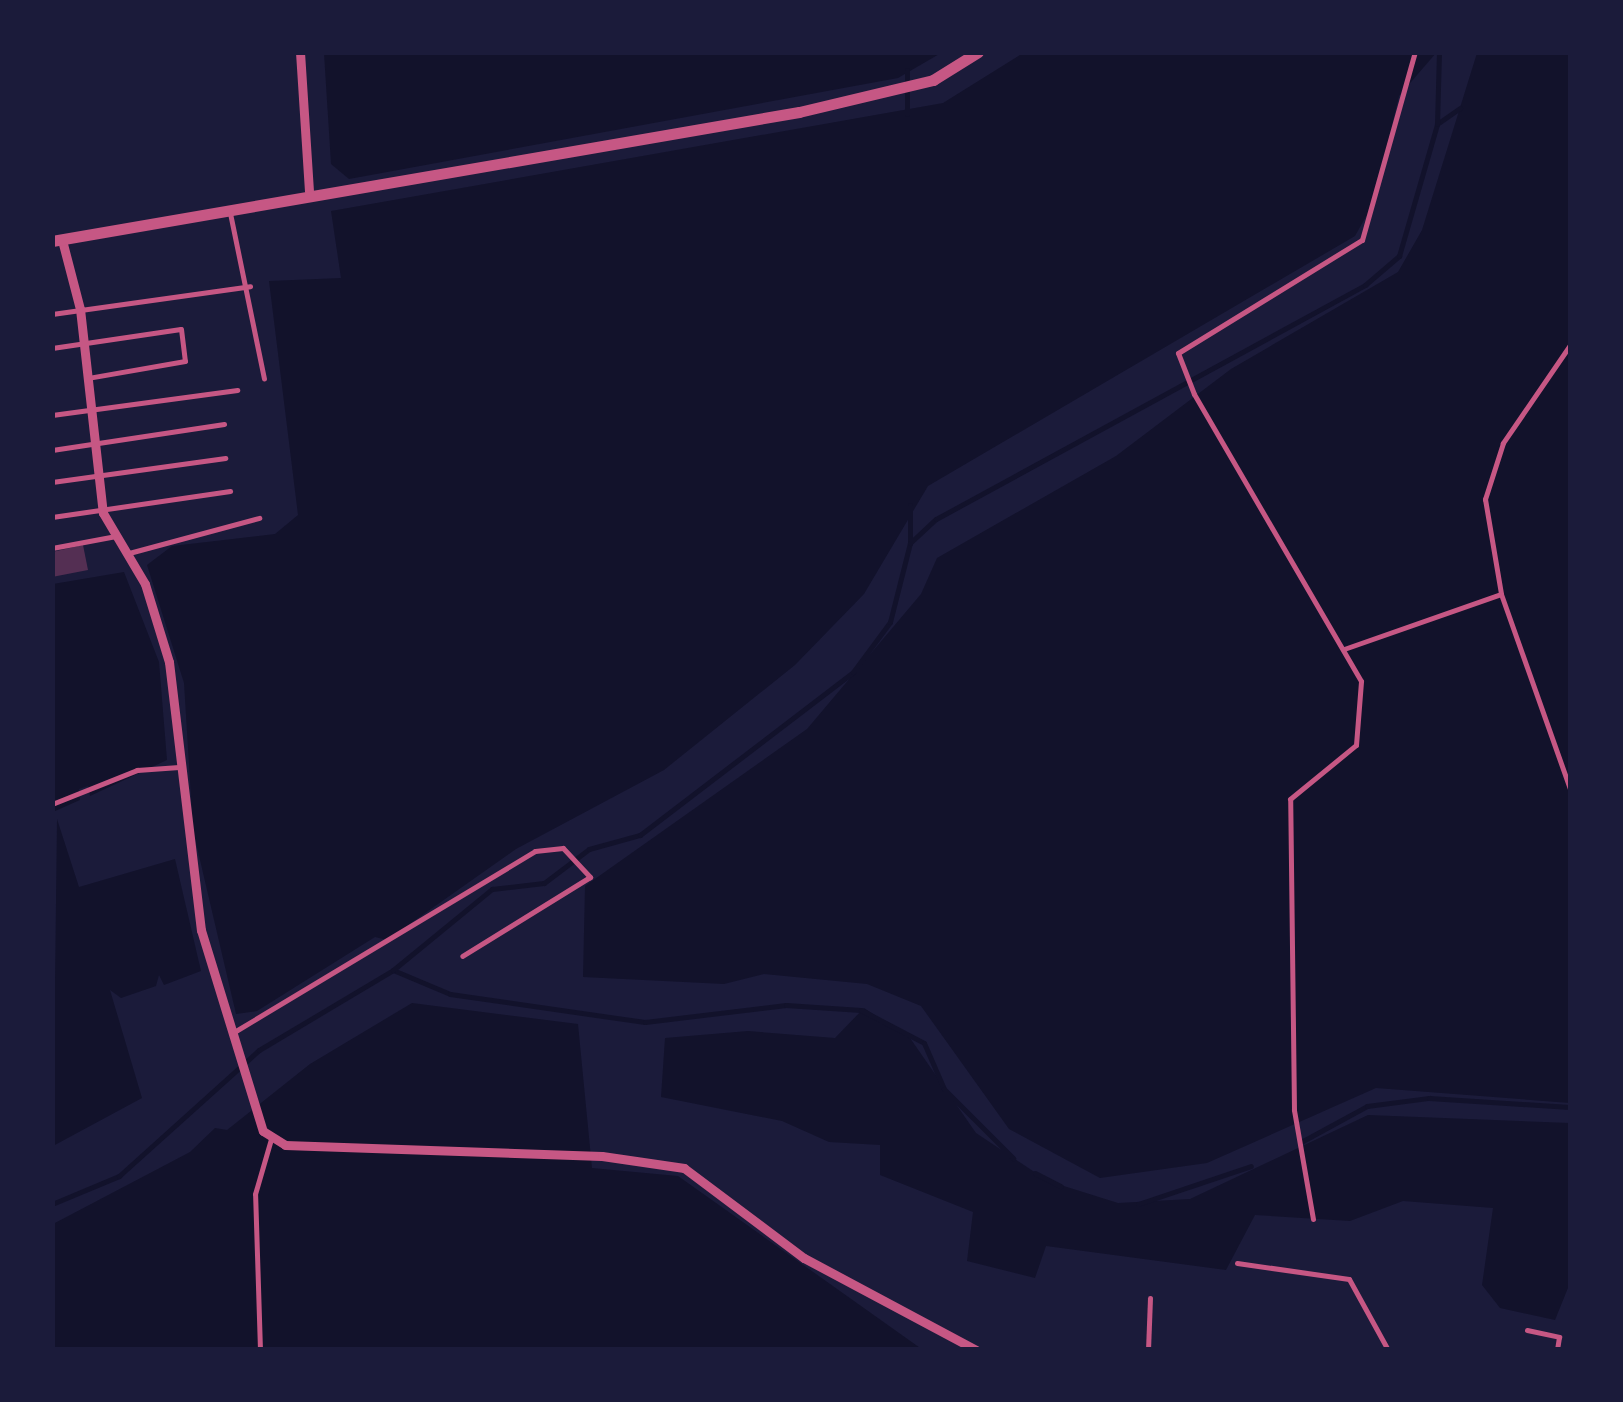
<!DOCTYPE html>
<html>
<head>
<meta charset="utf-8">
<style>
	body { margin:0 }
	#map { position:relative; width:1623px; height:1402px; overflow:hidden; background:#1b1b3a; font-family:Lato,sans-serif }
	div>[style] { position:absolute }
	.water>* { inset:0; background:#12122b }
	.stream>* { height:5px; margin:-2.5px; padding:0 2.5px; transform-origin:2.5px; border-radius:2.5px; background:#12122b }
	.building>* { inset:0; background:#542f53 }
	.service>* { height:5px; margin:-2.5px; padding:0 2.5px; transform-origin:2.5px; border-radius:2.5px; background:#c65784 }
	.minor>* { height:9px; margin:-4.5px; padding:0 4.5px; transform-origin:4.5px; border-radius:4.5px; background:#c65784 }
	.tertiary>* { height:11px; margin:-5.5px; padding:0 5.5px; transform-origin:5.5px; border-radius:5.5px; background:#c65784 }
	span { translate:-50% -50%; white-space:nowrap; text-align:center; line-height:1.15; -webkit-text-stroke:10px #1b1b3a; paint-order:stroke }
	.frame { position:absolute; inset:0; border:55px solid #1b1b3a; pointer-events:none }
</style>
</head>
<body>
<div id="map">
	<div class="water">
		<i style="clip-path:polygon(324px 53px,324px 52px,941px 53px,898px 78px,349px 179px,331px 164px)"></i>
		<i style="clip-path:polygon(1023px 53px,1436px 53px,1399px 96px,1373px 204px,1355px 236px,928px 486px,864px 594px,795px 665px,664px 770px,516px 849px,387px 940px,375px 937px,257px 1011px,236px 1014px,193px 830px,184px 683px,147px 565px,172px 546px,275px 534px,298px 515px,269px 281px,341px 278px,331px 211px,943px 103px)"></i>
		<i style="clip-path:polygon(1477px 53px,1570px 53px,1570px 1103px,1376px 1088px,1207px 1163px,1100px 1178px,1009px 1129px,921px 1006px,867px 984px,764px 974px,724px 984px,583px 977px,585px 886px,807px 729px,921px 594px,937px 558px,1116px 456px,1231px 369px,1398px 272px,1422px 230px)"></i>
		<i style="clip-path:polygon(124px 572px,159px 662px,167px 760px,90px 796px,88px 786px,79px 789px,80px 800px,53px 812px,53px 584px)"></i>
		<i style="clip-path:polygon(57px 819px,79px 887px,175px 859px,201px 971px,164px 985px,159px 975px,156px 986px,121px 998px,110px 990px,142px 1098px,53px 1146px)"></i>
		<i style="clip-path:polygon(412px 1003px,578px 1024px,592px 1168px,678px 1176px,923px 1350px,53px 1350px,53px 1224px,190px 1152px,215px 1128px,227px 1130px,310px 1064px)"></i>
		<i style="clip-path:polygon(864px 1008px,910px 1038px,976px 1133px,1048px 1181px,1118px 1203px,1190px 1199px,1368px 1115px,1570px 1123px,1570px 1283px,1555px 1320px,1500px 1308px,1482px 1285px,1493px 1208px,1403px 1201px,1350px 1221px,1255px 1215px,1226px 1270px,1046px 1246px,1035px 1278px,967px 1261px,973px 1212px,880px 1175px,880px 1145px,829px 1142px,782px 1121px,661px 1097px,665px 1038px,748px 1031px,835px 1038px)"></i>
	</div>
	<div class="stream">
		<i style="left:907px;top:114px;width:44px;rotate:-90deg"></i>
		<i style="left:1437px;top:124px;width:28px;rotate:-35deg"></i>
		<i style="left:910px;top:505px;width:38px;rotate:90deg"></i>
		<i style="left:393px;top:970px;width:62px;rotate:22.8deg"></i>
		<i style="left:450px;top:994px;width:197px;rotate:8.2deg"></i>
		<i style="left:645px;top:1022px;width:142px;rotate:-6.9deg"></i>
		<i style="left:786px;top:1005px;width:75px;rotate:3.8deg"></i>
		<i style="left:861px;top:1010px;width:71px;rotate:27.6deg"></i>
		<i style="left:924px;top:1043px;width:50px;rotate:66.5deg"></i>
		<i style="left:944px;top:1089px;width:98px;rotate:45deg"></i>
		<i style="left:1301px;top:1142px;width:75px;rotate:-28.6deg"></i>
		<i style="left:1367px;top:1106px;width:63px;rotate:-7.4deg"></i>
		<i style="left:1429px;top:1098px;width:141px;rotate:3.7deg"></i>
		<i style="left:1035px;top:1173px;width:29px;rotate:27deg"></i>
		<i style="left:52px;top:1204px;width:73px;rotate:-22.7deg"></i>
		<i style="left:119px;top:1176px;width:188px;rotate:-42deg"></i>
		<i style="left:259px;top:1050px;width:156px;rotate:-30.8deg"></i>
		<i style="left:393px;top:970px;width:128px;rotate:-39.3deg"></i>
		<i style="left:492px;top:889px;width:52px;rotate:-6.6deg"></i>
		<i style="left:544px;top:883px;width:56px;rotate:-37.1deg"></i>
		<i style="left:589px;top:849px;width:53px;rotate:-15.4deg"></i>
		<i style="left:640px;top:835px;width:268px;rotate:-37.4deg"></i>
		<i style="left:853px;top:672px;width:62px;rotate:-53.5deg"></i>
		<i style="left:890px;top:622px;width:81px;rotate:-75.8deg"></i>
		<i style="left:910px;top:543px;width:35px;rotate:-43deg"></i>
		<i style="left:936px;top:519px;width:489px;rotate:-28.6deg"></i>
		<i style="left:1365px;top:285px;width:45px;rotate:-40.5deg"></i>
		<i style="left:1399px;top:256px;width:137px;rotate:-73.9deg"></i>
		<i style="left:1437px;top:124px;width:72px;rotate:-88.4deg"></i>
		<i style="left:1138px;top:1204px;width:119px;rotate:-18.6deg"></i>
	</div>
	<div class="building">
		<i style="clip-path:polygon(83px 545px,88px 570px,52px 577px,52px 552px)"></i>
	</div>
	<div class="service">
		<i style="left:230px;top:213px;width:169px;rotate:78.4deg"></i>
		<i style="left:52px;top:314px;width:200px;rotate:-8deg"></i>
		<i style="left:1570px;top:345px;width:119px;rotate:124.4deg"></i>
		<i style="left:1503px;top:443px;width:59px;rotate:107.8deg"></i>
		<i style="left:1485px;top:499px;width:96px;rotate:80.4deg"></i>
		<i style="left:1501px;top:594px;width:207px;rotate:70.5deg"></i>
		<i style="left:52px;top:348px;width:130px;rotate:-8.4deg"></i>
		<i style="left:181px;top:329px;width:32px;rotate:83deg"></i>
		<i style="left:185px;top:361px;width:98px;rotate:170.1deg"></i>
		<i style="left:52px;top:415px;width:187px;rotate:-7.7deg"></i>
		<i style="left:52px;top:450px;width:174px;rotate:-8.6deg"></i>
		<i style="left:52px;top:482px;width:175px;rotate:-7.9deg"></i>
		<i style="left:52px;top:517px;width:180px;rotate:-8.3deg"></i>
		<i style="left:52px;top:548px;width:65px;rotate:-10.6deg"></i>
		<i style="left:129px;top:553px;width:135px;rotate:-15.1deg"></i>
		<i style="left:1344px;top:649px;width:166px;rotate:-19.3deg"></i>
		<i style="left:52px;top:804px;width:92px;rotate:-21.8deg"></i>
		<i style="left:137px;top:770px;width:42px;rotate:-4.1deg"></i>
		<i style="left:234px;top:1032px;width:351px;rotate:-31deg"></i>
		<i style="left:535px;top:851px;width:28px;rotate:-6deg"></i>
		<i style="left:563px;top:848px;width:40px;rotate:47deg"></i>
		<i style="left:590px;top:877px;width:150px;rotate:148.3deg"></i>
		<i style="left:1313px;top:1219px;width:111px;rotate:-99.9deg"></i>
		<i style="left:1294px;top:1110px;width:311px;rotate:-90.7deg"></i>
		<i style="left:1290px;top:799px;width:85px;rotate:-39.3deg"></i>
		<i style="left:1356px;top:745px;width:64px;rotate:-85.5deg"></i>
		<i style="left:1361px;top:681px;width:332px;rotate:-120.2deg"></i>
		<i style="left:1194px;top:394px;width:44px;rotate:-111.3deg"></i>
		<i style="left:1178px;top:353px;width:216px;rotate:-31.6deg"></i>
		<i style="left:1362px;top:240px;width:195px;rotate:-74.3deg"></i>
		<i style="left:1237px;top:1263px;width:113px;rotate:8.1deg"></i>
		<i style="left:1349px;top:1279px;width:81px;rotate:61.2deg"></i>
		<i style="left:1527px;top:1330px;width:33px;rotate:12deg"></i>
		<i style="left:1559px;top:1337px;width:13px;rotate:99deg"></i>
		<i style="left:260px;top:1350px;width:156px;rotate:-91.8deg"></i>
		<i style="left:255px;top:1194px;width:57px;rotate:-73.8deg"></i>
		<i style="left:1148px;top:1350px;width:52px;rotate:-87.8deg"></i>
	</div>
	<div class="minor">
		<i style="left:300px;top:52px;width:139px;rotate:86.3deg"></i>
		<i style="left:62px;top:240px;width:71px;rotate:75.4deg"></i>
		<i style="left:80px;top:309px;width:205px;rotate:83.6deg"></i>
		<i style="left:103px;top:513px;width:82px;rotate:59.4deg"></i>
		<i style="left:145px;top:584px;width:82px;rotate:72.9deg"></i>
		<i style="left:169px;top:662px;width:270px;rotate:83.2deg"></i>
		<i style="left:201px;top:930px;width:210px;rotate:72.9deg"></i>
		<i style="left:263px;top:1131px;width:26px;rotate:32deg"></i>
		<i style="left:285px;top:1145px;width:317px;rotate:2deg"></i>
		<i style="left:602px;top:1156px;width:83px;rotate:8.3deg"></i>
		<i style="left:684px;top:1168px;width:150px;rotate:36.9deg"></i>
		<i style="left:804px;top:1258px;width:195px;rotate:28.1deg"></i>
	</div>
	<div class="tertiary">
		<i style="left:52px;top:241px;width:758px;rotate:-9.8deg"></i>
		<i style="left:799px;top:112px;width:138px;rotate:-13.4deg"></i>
		<i style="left:933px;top:80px;width:53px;rotate:-31.9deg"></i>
	</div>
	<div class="frame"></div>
</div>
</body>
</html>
